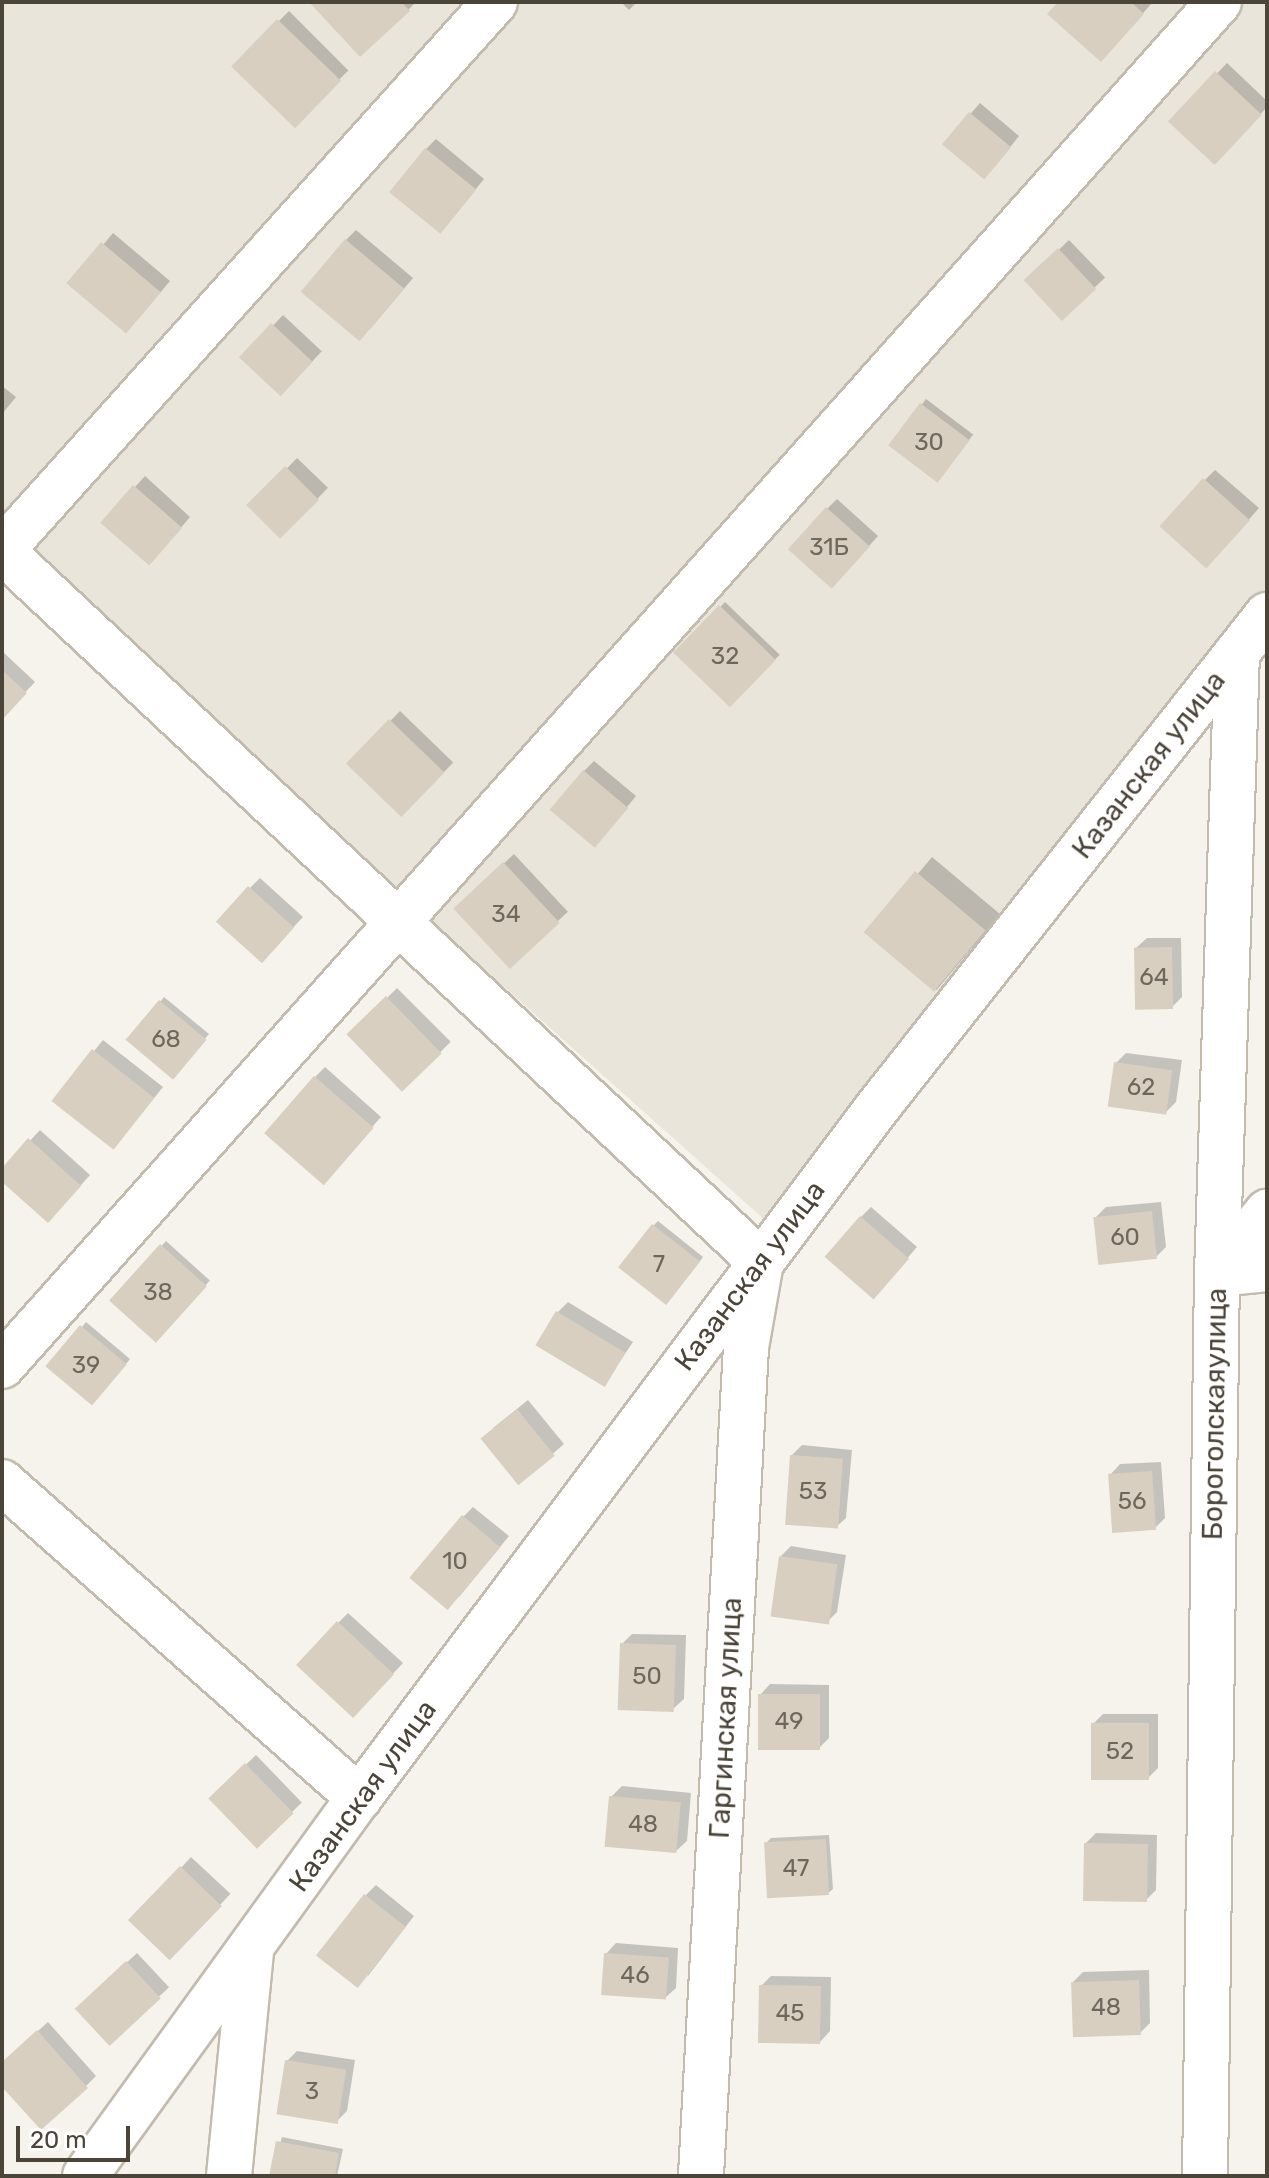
<!DOCTYPE html>
<html>
<head>
<meta charset="utf-8">
<style>
	body { margin:0 }
	#map { position:relative; width:1269px; height:2178px; overflow:hidden; background:#f6f3ec; font-family:Rubik,sans-serif }
	div>[style] { position:absolute }
	.residential>* { inset:0; background:#eae5da }
	.shadow>* { inset:0; background:#0003; transform-origin:0 0 }
	.building>* { inset:0; background:#d8cfc1; transform-origin:0 0 }
	.roads { filter:drop-shadow(2px 0 #c2bbae) drop-shadow(-2px 0 #c2bbae) drop-shadow(0 2px #c2bbae) drop-shadow(0 -2px #c2bbae) }
	.minor>* { height:44px; margin:-22px; padding:0 22px; transform-origin:22px; border-radius:22px; background:#fff }
	span { translate:-50% -50%; white-space:nowrap; text-align:center; line-height:1.15; -webkit-text-stroke:6px #fff; paint-order:stroke }
	.number-label { font-size:24px; color:#6e675b }
	.number-label span { -webkit-text-stroke-width:0 }
	.street-label { font-size:28px; color:#4b4439 }
	.frame { position:absolute; inset:0; border:4px solid #4b4439; pointer-events:none }
	.scale { position:absolute; left:16px; top:2126px; width:114px; height:36px; box-sizing:border-box; border:4px solid #4b4439; border-top:0; padding-left:10px; font-size:24px; line-height:28px; white-space:nowrap; color:#4b4439; -webkit-text-stroke:6px #fff; paint-order:stroke }
</style>
</head>
<body>
<div id="map">
	<div class="residential">
		<i style="clip-path:polygon(2px 2px,1267px 2px,1267px 586px,1196px 668px,766px 1221px,2px 538px)"></i>
	</div>
	<div class="shadow">
		<i style="clip-path:polygon(312px 2px,416px 2px,408px 10px)"></i>
		<i style="clip-path:polygon(621px 2px,637px 2px,629px 10px)"></i>
		<i style="clip-path:polygon(1060px 2px,1152px 2px,1152px 3px,1111px 49px)"></i>
		<i style="left:289px;top:11px;width:84px;height:78px;rotate:45deg"></i>
		<i style="clip-path:polygon(1227px 63px,1267px 101px,1267px 107px,1215px 163px,1171px 122px)"></i>
		<i style="clip-path:polygon(980px 103px,1019px 136px,994px 167px,944px 144px)"></i>
		<i style="clip-path:polygon(436px 139px,484px 179px,449px 222px,426px 149px)"></i>
		<i style="clip-path:polygon(356px 230px,413px 278px,370px 329px,346px 240px)"></i>
		<i style="clip-path:polygon(113px 233px,170px 281px,137px 320px,70px 284px)"></i>
		<i style="left:1069px;top:240px;width:52px;height:58px;rotate:46deg"></i>
		<i style="left:283px;top:315px;width:53px;height:59px;rotate:43deg"></i>
		<i style="clip-path:polygon(2px 386px,16px 397px,2px 414px)"></i>
		<i style="left:926px;top:399px;width:59px;height:58px;rotate:37deg"></i>
		<i style="left:297px;top:458px;width:43px;height:67px;rotate:44deg"></i>
		<i style="clip-path:polygon(1215px 470px,1259px 508px,1217px 556px,1205px 480px)"></i>
		<i style="clip-path:polygon(145px 476px,190px 517px,159px 553px,103px 522px)"></i>
		<i style="clip-path:polygon(837px 499px,878px 536px,842px 576px,827px 509px)"></i>
		<i style="left:725px;top:602px;width:76px;height:71px;rotate:44deg"></i>
		<i style="clip-path:polygon(2px 651px,35px 682px,2px 717px)"></i>
		<i style="left:400px;top:711px;width:74px;height:74px;rotate:44deg"></i>
		<i style="clip-path:polygon(594px 761px,636px 796px,605px 834px,584px 771px)"></i>
		<i style="left:514px;top:854px;width:79px;height:79px;rotate:47deg"></i>
		<i style="left:932px;top:857px;width:89px;height:99px;rotate:40deg"></i>
		<i style="clip-path:polygon(260px 878px,303px 917px,271px 951px,250px 888px)"></i>
		<i style="clip-path:polygon(1147px 938px,1181px 938px,1182px 997px,1172px 1007px,1136px 948px)"></i>
		<i style="left:397px;top:988px;width:76px;height:66px;rotate:45deg"></i>
		<i style="clip-path:polygon(164px 997px,209px 1034px,177px 1072px,160px 1002px)"></i>
		<i style="clip-path:polygon(103px 1040px,163px 1087px,122px 1138px,54px 1101px)"></i>
		<i style="clip-path:polygon(1126px 1053px,1182px 1060px,1176px 1102px,1166px 1112px,1116px 1063px)"></i>
		<i style="clip-path:polygon(325px 1067px,381px 1117px,332px 1172px,315px 1077px)"></i>
		<i style="clip-path:polygon(40px 1130px,90px 1175px,58px 1211px,2px 1179px,2px 1171px)"></i>
		<i style="clip-path:polygon(1161px 1202px,1166px 1247px,1156px 1257px,1096px 1217px,1106px 1207px)"></i>
		<i style="clip-path:polygon(871px 1207px,917px 1247px,883px 1286px,861px 1217px)"></i>
		<i style="clip-path:polygon(658px 1221px,703px 1257px,671px 1298px,653px 1226px)"></i>
		<i style="left:166px;top:1241px;width:59px;height:81px;rotate:42deg"></i>
		<i style="clip-path:polygon(568px 1302px,633px 1342px,604px 1385px,558px 1312px)"></i>
		<i style="clip-path:polygon(86px 1322px,130px 1359px,96px 1399px,82px 1327px)"></i>
		<i style="clip-path:polygon(528px 1400px,564px 1444px,519px 1483px,493px 1428px)"></i>
		<i style="clip-path:polygon(802px 1445px,852px 1450px,846px 1518px,835px 1528px,792px 1455px)"></i>
		<i style="clip-path:polygon(1161px 1462px,1165px 1518px,1155px 1528px,1110px 1475px,1120px 1464px)"></i>
		<i style="clip-path:polygon(473px 1507px,509px 1536px,459px 1597px,463px 1517px)"></i>
		<i style="clip-path:polygon(791px 1546px,846px 1555px,837px 1612px,827px 1622px,781px 1556px)"></i>
		<i style="clip-path:polygon(348px 1613px,403px 1663px,363px 1706px,338px 1623px)"></i>
		<i style="clip-path:polygon(632px 1634px,686px 1635px,684px 1699px,673px 1709px,622px 1644px)"></i>
		<i style="clip-path:polygon(770px 1684px,829px 1685px,829px 1738px,819px 1748px,760px 1695px)"></i>
		<i style="clip-path:polygon(1103px 1714px,1158px 1714px,1158px 1768px,1148px 1778px,1093px 1724px)"></i>
		<i style="left:256px;top:1755px;width:66px;height:63px;rotate:46deg"></i>
		<i style="clip-path:polygon(622px 1786px,691px 1793px,687px 1841px,676px 1851px,611px 1797px)"></i>
		<i style="clip-path:polygon(1096px 1833px,1157px 1835px,1156px 1890px,1146px 1900px,1086px 1843px)"></i>
		<i style="clip-path:polygon(829px 1835px,833px 1889px,828px 1893px,766px 1843px,771px 1838px)"></i>
		<i style="left:191px;top:1857px;width:54px;height:87px;rotate:43deg"></i>
		<i style="clip-path:polygon(376px 1885px,414px 1916px,368px 1976px,366px 1895px)"></i>
		<i style="clip-path:polygon(616px 1943px,678px 1948px,676px 1988px,665px 1998px,606px 1954px)"></i>
		<i style="left:137px;top:1953px;width:47px;height:81px;rotate:47deg"></i>
		<i style="clip-path:polygon(1149px 1970px,1150px 2023px,1140px 2033px,1073px 1982px,1083px 1972px)"></i>
		<i style="clip-path:polygon(771px 1976px,831px 1977px,830px 2031px,820px 2042px,761px 1986px)"></i>
		<i style="clip-path:polygon(48px 2022px,96px 2076px,86px 2086px,2px 2084px,2px 2063px)"></i>
		<i style="clip-path:polygon(297px 2051px,355px 2060px,347px 2111px,337px 2121px,287px 2061px)"></i>
		<i style="clip-path:polygon(282px 2137px,343px 2149px,337px 2176px,271px 2176px)"></i>
	</div>
	<div class="building">
		<i style="clip-path:polygon(309px 2px,401px 2px,410px 11px,360px 57px)"></i>
		<i style="clip-path:polygon(1058px 2px,1131px 2px,1144px 14px,1101px 62px,1047px 14px)"></i>
		<i style="left:277px;top:19px;width:89px;height:66px;rotate:44deg"></i>
		<i style="left:1215px;top:71px;width:64px;height:69px;rotate:43deg"></i>
		<i style="left:969px;top:112px;width:55px;height:42px;rotate:40deg"></i>
		<i style="left:425px;top:148px;width:66px;height:57px;rotate:39deg"></i>
		<i style="left:345px;top:239px;width:77px;height:69px;rotate:40deg"></i>
		<i style="left:101px;top:242px;width:78px;height:54px;rotate:40deg"></i>
		<i style="left:1058px;top:248px;width:56px;height:47px;rotate:47deg"></i>
		<i style="left:271px;top:323px;width:57px;height:47px;rotate:43deg"></i>
		<i style="left:920px;top:403px;width:62px;height:53px;rotate:37deg"></i>
		<i style="left:285px;top:466px;width:48px;height:55px;rotate:45deg"></i>
		<i style="left:1203px;top:478px;width:63px;height:65px;rotate:42deg"></i>
		<i style="left:133px;top:485px;width:65px;height:50px;rotate:41deg"></i>
		<i style="left:826px;top:507px;width:59px;height:57px;rotate:42deg"></i>
		<i style="left:719px;top:605px;width:79px;height:66px;rotate:44deg"></i>
		<i style="clip-path:polygon(2px 670px,27px 693px,2px 720px)"></i>
		<i style="left:389px;top:719px;width:77px;height:62px;rotate:44deg"></i>
		<i style="left:583px;top:770px;width:59px;height:52px;rotate:40deg"></i>
		<i style="left:503px;top:862px;width:83px;height:68px;rotate:47deg"></i>
		<i style="left:915px;top:871px;width:92px;height:80px;rotate:40deg"></i>
		<i style="left:248px;top:886px;width:62px;height:48px;rotate:42deg"></i>
		<i style="left:1172px;top:947px;width:62px;height:38px;rotate:89deg"></i>
		<i style="left:386px;top:996px;width:80px;height:55px;rotate:46deg"></i>
		<i style="left:159px;top:1000px;width:62px;height:52px;rotate:40deg"></i>
		<i style="left:92px;top:1049px;width:79px;height:66px;rotate:38deg"></i>
		<i style="left:1114px;top:1062px;width:59px;height:45px;rotate:8deg"></i>
		<i style="left:314px;top:1076px;width:79px;height:76px;rotate:41deg"></i>
		<i style="clip-path:polygon(28px 1138px,81px 1186px,48px 1223px,2px 1182px,2px 1168px)"></i>
		<i style="left:1152px;top:1211px;width:48px;height:59px;rotate:84deg"></i>
		<i style="left:860px;top:1216px;width:65px;height:54px;rotate:41deg"></i>
		<i style="left:652px;top:1224px;width:61px;height:55px;rotate:38deg"></i>
		<i style="left:160px;top:1244px;width:63px;height:76px;rotate:42deg"></i>
		<i style="left:556px;top:1311px;width:81px;height:40px;rotate:31deg"></i>
		<i style="left:80px;top:1325px;width:61px;height:54px;rotate:40deg"></i>
		<i style="left:517px;top:1409px;width:60px;height:47px;rotate:51deg"></i>
		<i style="left:790px;top:1455px;width:53px;height:70px;rotate:4deg"></i>
		<i style="left:1152px;top:1471px;width:59px;height:44px;rotate:86deg"></i>
		<i style="left:462px;top:1515px;width:50px;height:82px;rotate:40deg"></i>
		<i style="left:779px;top:1556px;width:59px;height:61px;rotate:8deg"></i>
		<i style="left:337px;top:1621px;width:78px;height:60px;rotate:43deg"></i>
		<i style="left:620px;top:1643px;width:56px;height:67px;rotate:2deg"></i>
		<i style="left:758px;top:1694px;width:62px;height:56px"></i>
		<i style="left:1091px;top:1723px;width:58px;height:57px"></i>
		<i style="left:245px;top:1763px;width:70px;height:51px;rotate:46deg"></i>
		<i style="left:609px;top:1796px;width:72px;height:51px;rotate:5deg"></i>
		<i style="left:826px;top:1839px;width:56px;height:62px;rotate:87deg"></i>
		<i style="left:1084px;top:1843px;width:64px;height:58px;rotate:1deg"></i>
		<i style="left:180px;top:1866px;width:58px;height:75px;rotate:44deg"></i>
		<i style="left:364px;top:1894px;width:53px;height:78px;rotate:38deg"></i>
		<i style="left:604px;top:1953px;width:65px;height:42px;rotate:4deg"></i>
		<i style="left:126px;top:1961px;width:51px;height:70px;rotate:47deg"></i>
		<i style="left:1139px;top:1980px;width:55px;height:68px;rotate:88deg"></i>
		<i style="left:759px;top:1985px;width:62px;height:58px;rotate:1deg"></i>
		<i style="clip-path:polygon(37px 2030px,88px 2088px,41px 2130px,2px 2087px,2px 2062px)"></i>
		<i style="left:285px;top:2060px;width:62px;height:55px;rotate:9deg"></i>
		<i style="clip-path:polygon(276px 2141px,339px 2153px,335px 2176px,269px 2176px)"></i>
	</div>
	<div class="roads">
		<div class="minor">
			<i style="left:2px;top:550px;width:737px;rotate:-48.02deg"></i>
			<i style="left:2px;top:551px;width:1040px;rotate:43.13deg"></i>
			<i style="left:761px;top:1262px;width:86px;rotate:100deg"></i>
			<i style="left:746px;top:1347px;width:830px;rotate:93.11deg"></i>
			<i style="left:1217px;top:1274px;width:80px;rotate:-51.1deg"></i>
			<i style="left:1217px;top:1274px;width:50px;rotate:-5.7deg"></i>
			<i style="left:2px;top:1366px;width:1828px;rotate:-48.26deg"></i>
			<i style="left:2px;top:1482px;width:477px;rotate:41.5deg"></i>
			<i style="left:85px;top:2176px;width:467px;rotate:-54.1deg"></i>
			<i style="left:359px;top:1798px;width:863px;rotate:-53.1deg"></i>
			<i style="left:877px;top:1108px;width:629px;rotate:-51.65deg"></i>
			<i style="left:229px;top:2176px;width:226px;rotate:-84.4deg"></i>
			<i style="left:1205px;top:2176px;width:902px;rotate:-89.24deg"></i>
			<i style="left:1217px;top:1274px;width:621px;rotate:-88.16deg"></i>
		</div>
	</div>
	<div class="number-label">
		<span style="left:929px;top:443px">30</span>
		<span style="left:829px;top:548px">31Б</span>
		<span style="left:725px;top:657px">32</span>
		<span style="left:506px;top:915px">34</span>
		<span style="left:1154px;top:978px">64</span>
		<span style="left:166px;top:1040px">68</span>
		<span style="left:1141px;top:1088px">62</span>
		<span style="left:1125px;top:1238px">60</span>
		<span style="left:659px;top:1265px">7</span>
		<span style="left:158px;top:1293px">38</span>
		<span style="left:86px;top:1366px">39</span>
		<span style="left:813px;top:1492px">53</span>
		<span style="left:1132px;top:1502px">56</span>
		<span style="left:455px;top:1562px">10</span>
		<span style="left:647px;top:1677px">50</span>
		<span style="left:789px;top:1722px">49</span>
		<span style="left:1120px;top:1752px">52</span>
		<span style="left:643px;top:1825px">48</span>
		<span style="left:796px;top:1869px">47</span>
		<span style="left:635px;top:1976px">46</span>
		<span style="left:1106px;top:2008px">48</span>
		<span style="left:790px;top:2014px">45</span>
		<span style="left:312px;top:2092px">3</span>
	</div>
	<div class="street-label">
		<span style="left:1149px;top:765px;rotate:-52deg">Казанская улица</span>
		<span style="left:750px;top:1276px;rotate:-53deg">Казанская улица</span>
		<span style="left:1215px;top:1414px;rotate:-89deg">Бороголскаяулица</span>
		<span style="left:726px;top:1718px;rotate:-87deg">Гаргинская улица</span>
		<span style="left:363px;top:1796px;rotate:-54deg">Казанская улица</span>
	</div>
	<div class="frame"></div>
	<div class="scale">20 m</div>
</div>
</body>
</html>
